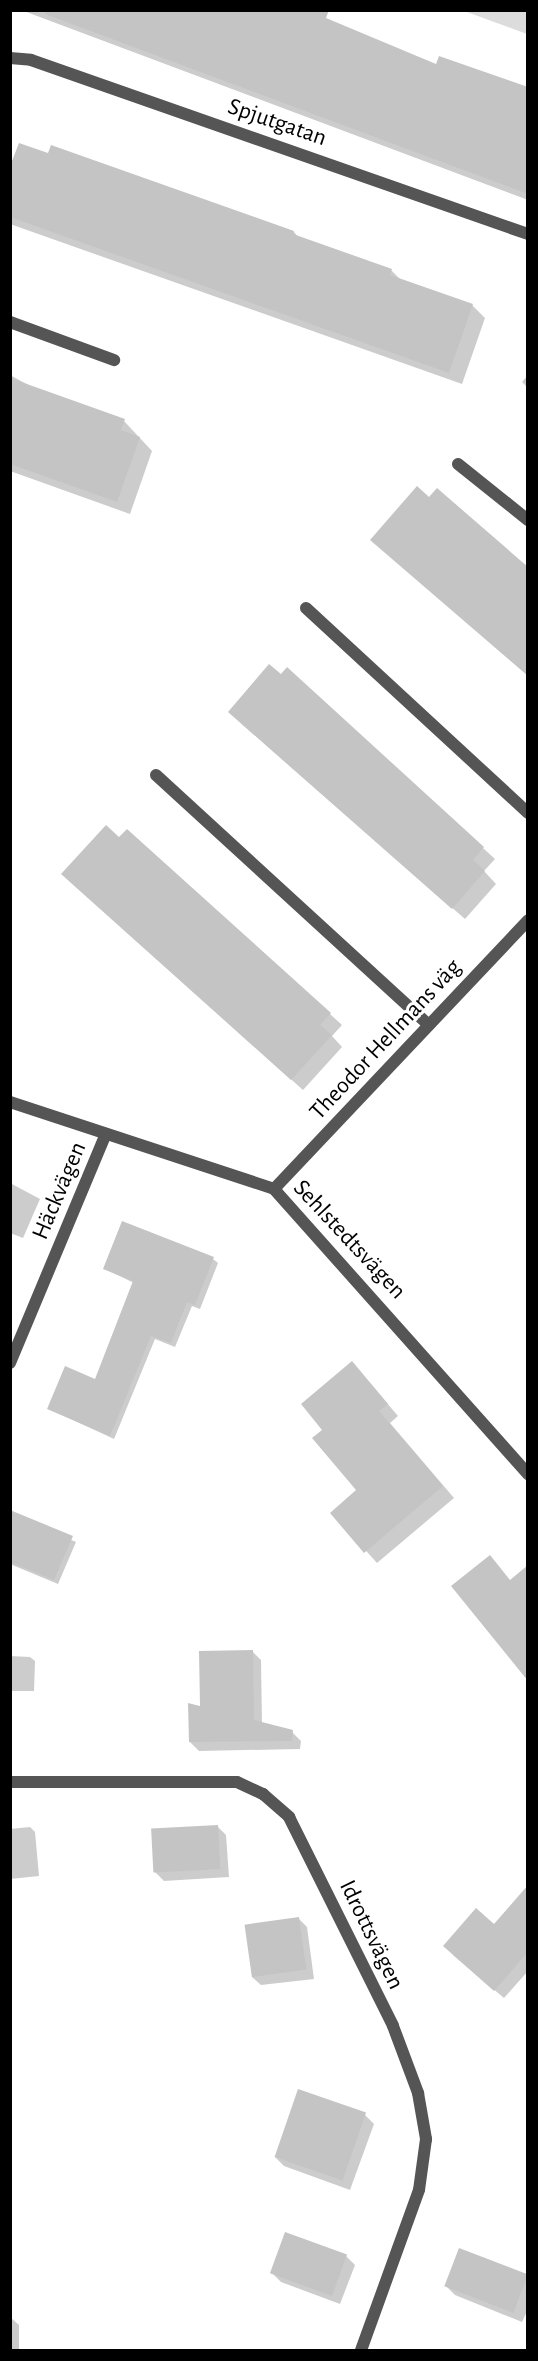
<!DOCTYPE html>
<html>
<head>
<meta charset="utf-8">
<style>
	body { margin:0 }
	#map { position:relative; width:538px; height:2361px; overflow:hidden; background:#fff; font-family:"Alegreya Sans",sans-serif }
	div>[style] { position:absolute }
	.green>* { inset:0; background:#dcdcdc }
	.shadow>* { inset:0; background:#0003 }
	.building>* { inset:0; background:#c4c4c4; transform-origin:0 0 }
	.lane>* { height:12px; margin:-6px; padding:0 6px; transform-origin:6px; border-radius:6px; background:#555 }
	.street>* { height:12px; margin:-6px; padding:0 6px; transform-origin:6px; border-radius:6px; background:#555 }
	span { translate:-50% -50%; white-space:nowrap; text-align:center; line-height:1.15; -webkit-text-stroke:6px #fff; paint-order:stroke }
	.street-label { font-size:24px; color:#000 }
	.frame { position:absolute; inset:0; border:12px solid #000; pointer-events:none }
</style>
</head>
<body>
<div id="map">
	<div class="green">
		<i style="clip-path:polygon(464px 11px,527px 11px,527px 34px)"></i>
	</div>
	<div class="shadow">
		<i style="clip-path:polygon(21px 10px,305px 10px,436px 66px,528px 90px,528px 200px)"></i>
		<i style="clip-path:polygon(49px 155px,294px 232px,299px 238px,392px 271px,402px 281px,472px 305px,485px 318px,462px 384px,10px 224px,10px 170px)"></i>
		<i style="clip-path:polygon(10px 375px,32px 387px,124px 421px,152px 451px,130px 514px,10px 471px)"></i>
		<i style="clip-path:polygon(528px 375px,528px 388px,522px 382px)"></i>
		<i style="clip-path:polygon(241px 723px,483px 848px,495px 859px,484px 871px,496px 884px,465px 919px)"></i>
		<i style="clip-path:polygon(75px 886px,330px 1014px,342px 1025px,332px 1036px,342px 1047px,303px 1090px)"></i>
		<i style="clip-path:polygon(10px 1183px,40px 1199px,23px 1238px,10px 1233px)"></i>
		<i style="clip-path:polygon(213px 1259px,218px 1263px,200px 1309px,192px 1306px,175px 1347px,155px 1339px,114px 1439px,49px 1409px,96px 1381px,134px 1283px,105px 1269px)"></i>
		<i style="clip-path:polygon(363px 1375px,398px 1416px,390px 1423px,454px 1498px,377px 1563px,332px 1513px,358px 1490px)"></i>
		<i style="clip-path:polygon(10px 1513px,76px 1542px,58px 1584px,10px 1564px)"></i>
		<i style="clip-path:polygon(252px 1651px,261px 1660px,262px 1724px,292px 1732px,301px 1741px,300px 1749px,199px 1751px,190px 1742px)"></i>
		<i style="clip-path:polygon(10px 1656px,30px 1657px,35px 1661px,34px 1691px,10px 1691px)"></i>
		<i style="clip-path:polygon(217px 1826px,226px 1835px,229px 1877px,164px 1881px,155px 1872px)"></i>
		<i style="clip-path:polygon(30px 1827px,35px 1832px,39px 1876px,10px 1879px,10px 1829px)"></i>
		<i style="clip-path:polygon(528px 1888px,528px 1971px,504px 1998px,453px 1955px,494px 1926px)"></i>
		<i style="clip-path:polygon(298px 1918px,307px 1927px,314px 1979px,261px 1985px,252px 1977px)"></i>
		<i style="clip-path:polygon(365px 2115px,374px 2124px,350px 2190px,284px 2166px,275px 2157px)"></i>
		<i style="clip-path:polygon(460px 2250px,528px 2276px,528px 2309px,522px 2322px,455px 2295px,446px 2286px)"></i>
		<i style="clip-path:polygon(346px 2256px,355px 2265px,340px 2304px,281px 2282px,272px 2273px)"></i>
		<i style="clip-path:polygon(10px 2317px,19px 2325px,19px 2350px,10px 2350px)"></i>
	</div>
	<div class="building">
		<i style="clip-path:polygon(46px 10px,329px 10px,326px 18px,436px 64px,439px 56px,528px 87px,528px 194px,45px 14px)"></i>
		<i style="clip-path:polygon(19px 143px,48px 153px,51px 145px,294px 231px,293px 234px,392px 269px,390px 275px,473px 304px,449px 373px,10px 217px,10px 166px)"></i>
		<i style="clip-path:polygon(10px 378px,125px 419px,121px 430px,140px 437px,117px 502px,10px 464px)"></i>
		<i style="clip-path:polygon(417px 486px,429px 497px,437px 488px,528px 567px,528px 676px,370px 540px)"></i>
		<i style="clip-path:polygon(269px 664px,281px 674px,287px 667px,484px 847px,473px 860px,485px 871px,452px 909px,228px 712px)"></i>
		<i style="clip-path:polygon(106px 825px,119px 837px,127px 829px,331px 1013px,320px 1025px,332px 1035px,291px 1080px,61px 874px)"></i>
		<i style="clip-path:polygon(122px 1221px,214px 1257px,195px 1305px,187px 1302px,171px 1343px,151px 1336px,110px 1436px,47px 1409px,65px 1366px,95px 1379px,133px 1281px,103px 1269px)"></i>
		<i style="clip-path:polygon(352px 1361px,388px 1404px,379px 1411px,443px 1486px,364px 1553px,330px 1513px,356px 1490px,312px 1438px,322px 1430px,301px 1404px)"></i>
		<i style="clip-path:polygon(10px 1510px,73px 1536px,54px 1580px,10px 1562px)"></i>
		<i style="clip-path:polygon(490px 1555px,510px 1580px,528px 1565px,528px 1681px,451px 1586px)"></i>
		<i style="clip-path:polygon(253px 1650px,254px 1720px,293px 1730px,292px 1741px,189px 1742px,188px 1703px,200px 1706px,199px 1651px)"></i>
		<i style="left:218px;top:1825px;width:44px;height:67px;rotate:87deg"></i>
		<i style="clip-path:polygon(528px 1885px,528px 1952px,494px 1991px,443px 1946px,476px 1908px,494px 1924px)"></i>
		<i style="left:299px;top:1917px;width:53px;height:55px;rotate:82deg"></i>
		<i style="left:298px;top:2089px;width:72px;height:72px;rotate:19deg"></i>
		<i style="left:285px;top:2232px;width:66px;height:44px;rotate:20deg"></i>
		<i style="left:459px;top:2248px;width:74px;height:41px;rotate:21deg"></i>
	</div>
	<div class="lane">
		<i style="left:10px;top:322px;width:111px;rotate:20.1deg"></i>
		<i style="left:458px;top:464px;width:90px;rotate:38.7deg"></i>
		<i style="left:306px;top:608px;width:302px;rotate:42.7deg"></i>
		<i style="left:156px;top:775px;width:370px;rotate:42.5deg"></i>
	</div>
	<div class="street">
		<i style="left:10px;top:58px;width:21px;rotate:5deg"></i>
		<i style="left:31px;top:60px;width:527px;rotate:19.3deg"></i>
		<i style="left:10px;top:1102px;width:278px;rotate:18.2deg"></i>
		<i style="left:274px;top:1189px;width:382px;rotate:48.3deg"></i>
		<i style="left:274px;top:1189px;width:370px;rotate:-46.6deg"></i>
		<i style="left:10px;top:1363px;width:248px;rotate:-67.3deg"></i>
		<i style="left:10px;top:1782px;width:227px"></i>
		<i style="left:237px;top:1782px;width:29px;rotate:25deg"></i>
		<i style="left:263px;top:1794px;width:35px;rotate:41deg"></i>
		<i style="left:289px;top:1817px;width:233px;rotate:63.5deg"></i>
		<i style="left:393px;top:2026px;width:72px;rotate:69.5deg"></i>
		<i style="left:418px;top:2093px;width:47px;rotate:80.1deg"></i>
		<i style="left:426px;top:2139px;width:51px;rotate:97.8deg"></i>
		<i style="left:419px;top:2190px;width:170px;rotate:109.9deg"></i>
	</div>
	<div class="street-label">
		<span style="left:277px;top:123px;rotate:19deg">Spjutgatan</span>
		<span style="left:386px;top:1040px;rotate:-47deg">Theodor Hellmans väg</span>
		<span style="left:60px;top:1191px;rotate:-67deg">Häckvägen</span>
		<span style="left:349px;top:1240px;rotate:47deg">Sehlstedtsvägen</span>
		<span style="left:371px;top:1935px;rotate:64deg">Idrottsvägen</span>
	</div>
	<div class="frame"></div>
</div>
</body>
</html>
